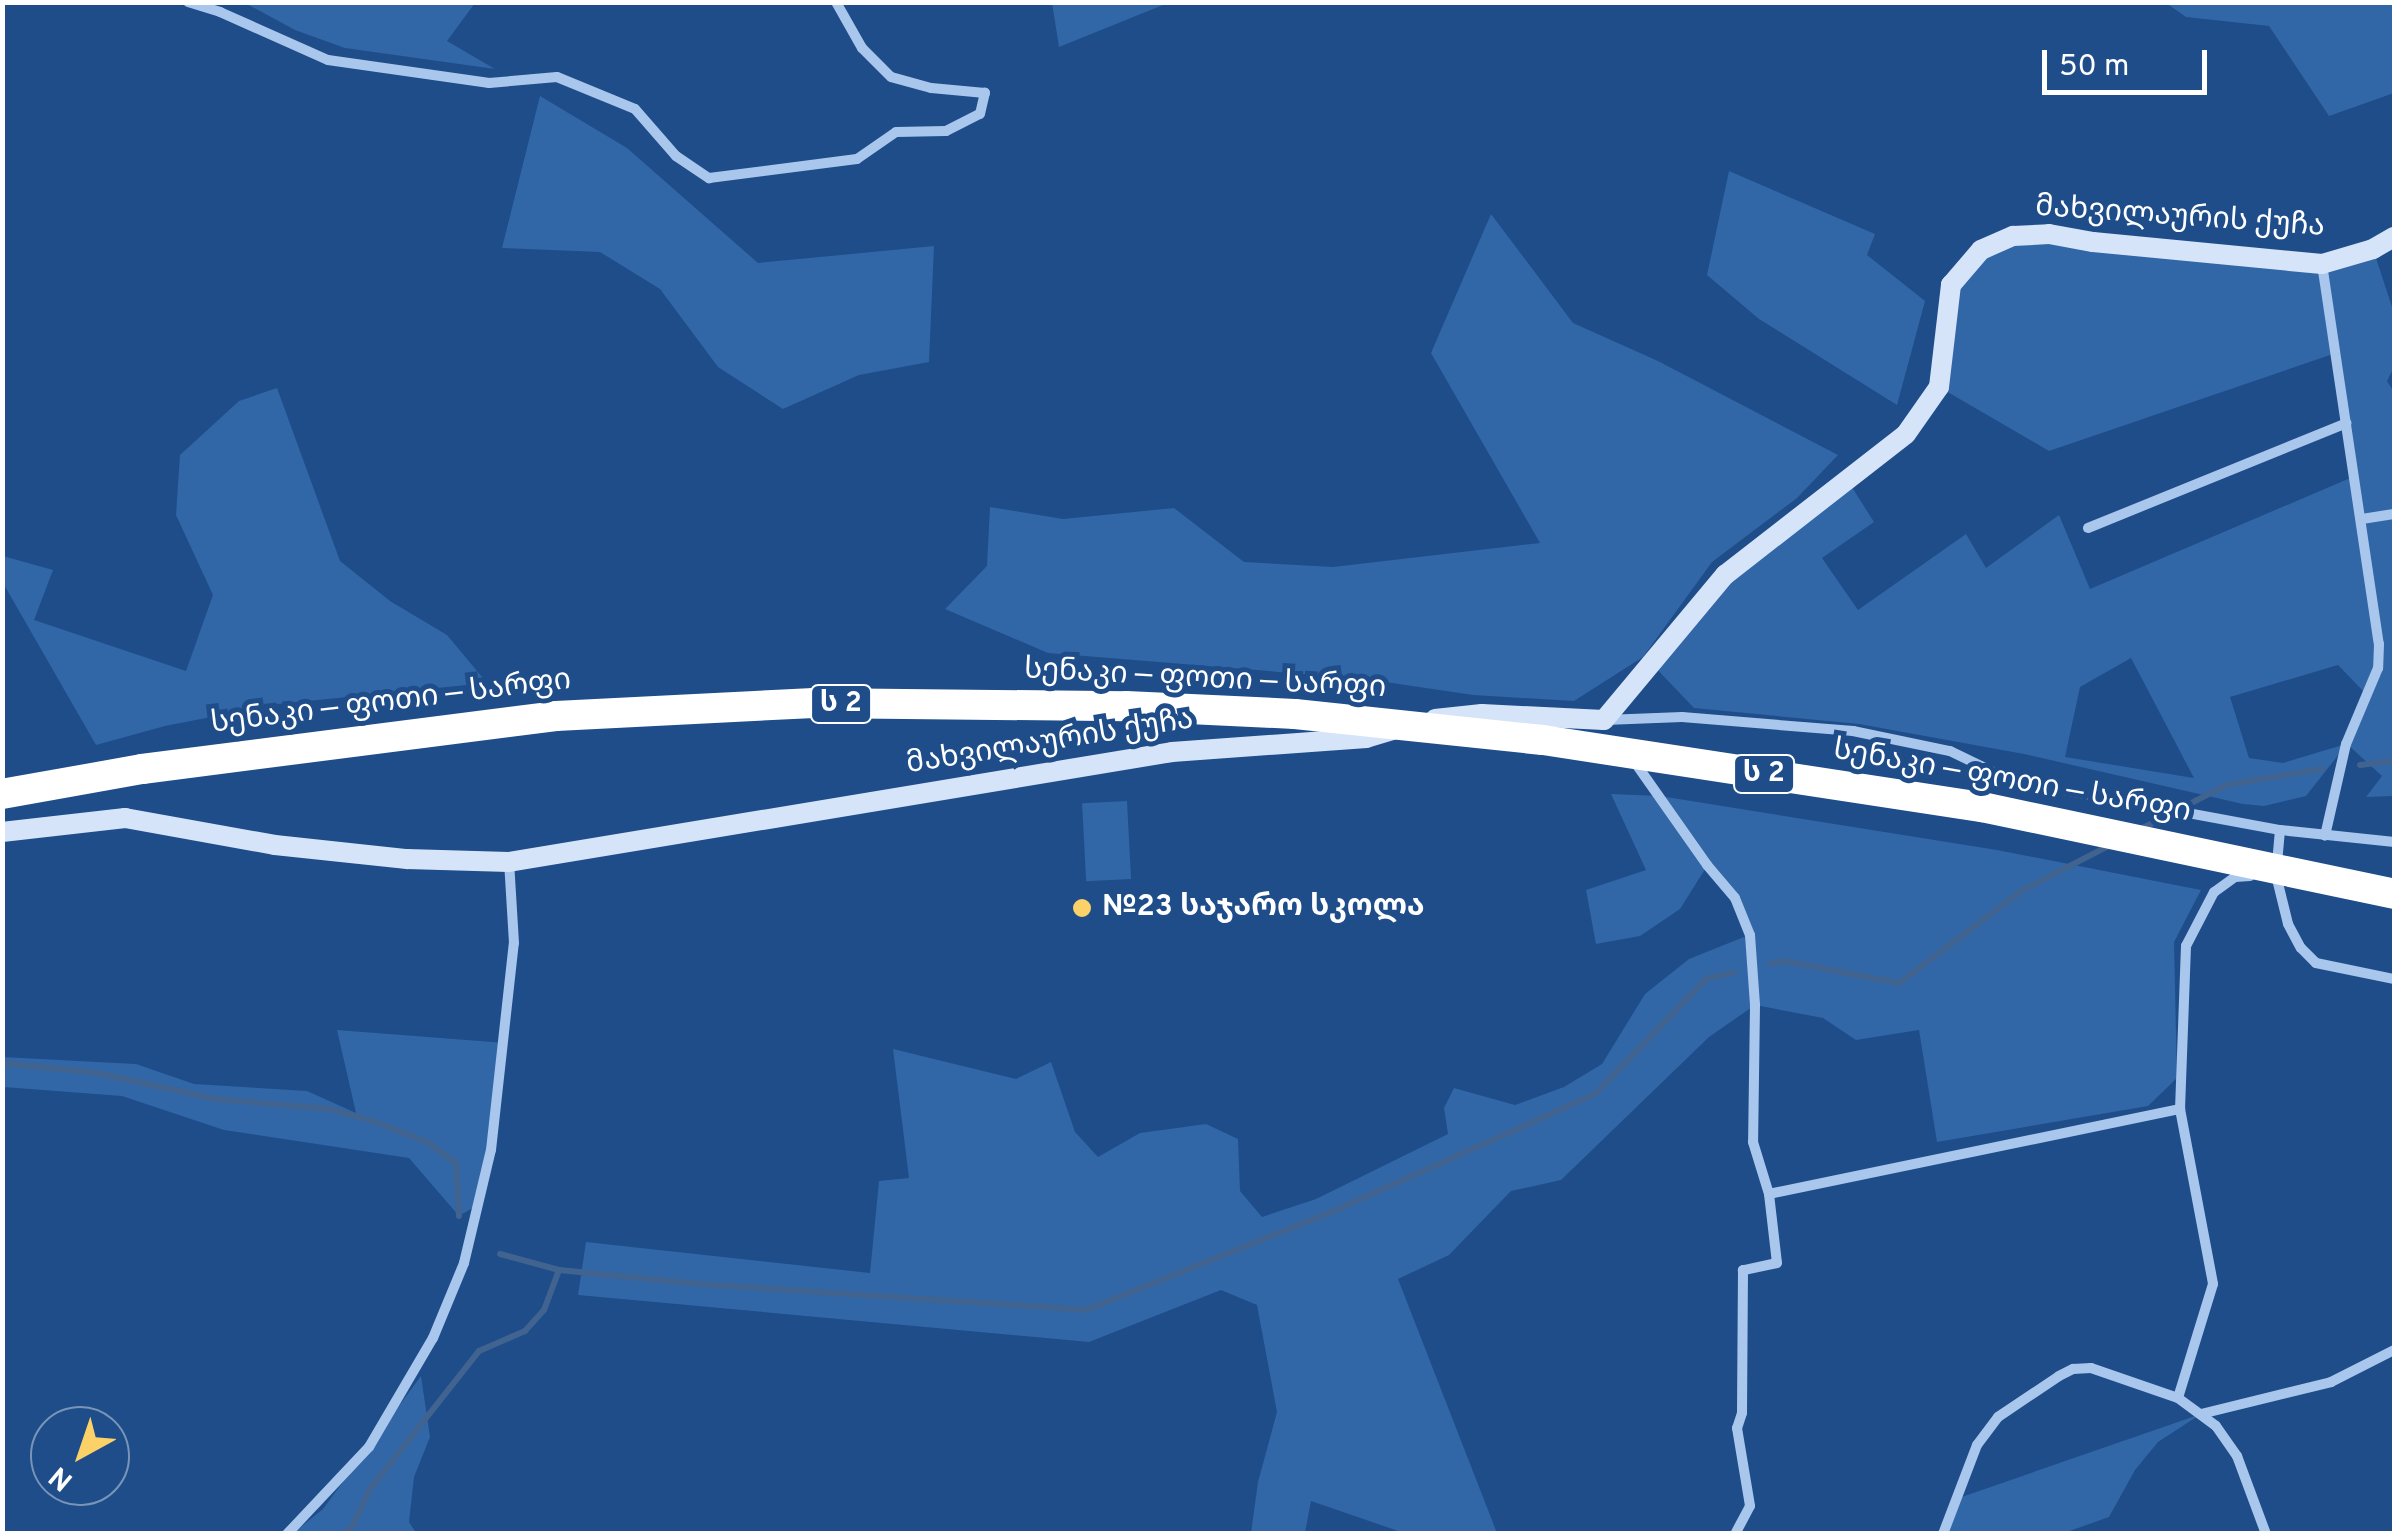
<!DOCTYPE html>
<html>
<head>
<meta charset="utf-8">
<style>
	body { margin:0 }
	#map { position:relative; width:2397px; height:1536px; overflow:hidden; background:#1e4d8a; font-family:Overpass,"Noto Sans Georgian",sans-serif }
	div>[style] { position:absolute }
	.green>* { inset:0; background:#3166a7; transform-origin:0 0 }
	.stream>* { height:6px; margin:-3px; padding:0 3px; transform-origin:3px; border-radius:3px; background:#416390 }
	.street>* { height:10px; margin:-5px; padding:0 5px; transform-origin:5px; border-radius:5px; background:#a9c7ec }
	.secondary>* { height:20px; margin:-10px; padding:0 10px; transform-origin:10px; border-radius:10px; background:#d5e4f9 }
	.highway>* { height:30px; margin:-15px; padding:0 15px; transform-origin:15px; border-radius:15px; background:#fff }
	.dots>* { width:28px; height:28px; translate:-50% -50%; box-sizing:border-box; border:5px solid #1e4d8a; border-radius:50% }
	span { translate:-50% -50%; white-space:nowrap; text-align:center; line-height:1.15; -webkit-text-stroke:10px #1e4d8a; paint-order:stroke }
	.shield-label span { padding:2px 8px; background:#1e4d8a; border:2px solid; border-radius:8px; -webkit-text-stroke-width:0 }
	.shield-label { font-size:28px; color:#fff; font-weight:700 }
	.street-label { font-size:30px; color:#fff }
	.poi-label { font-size:30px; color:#fff; font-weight:700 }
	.left { translate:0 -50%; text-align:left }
	.frame { position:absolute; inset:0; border:5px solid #fff; pointer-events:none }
	.north { position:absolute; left:30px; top:1406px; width:100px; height:100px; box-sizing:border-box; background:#1e4d8a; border:2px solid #7894b9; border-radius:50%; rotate:220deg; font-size:28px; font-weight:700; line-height:40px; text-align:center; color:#fff }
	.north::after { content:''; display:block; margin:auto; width:35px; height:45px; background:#fbd168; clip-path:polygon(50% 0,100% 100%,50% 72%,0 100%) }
	.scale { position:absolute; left:2042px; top:50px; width:165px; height:45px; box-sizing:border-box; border:5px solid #fff; border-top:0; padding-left:12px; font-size:30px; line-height:35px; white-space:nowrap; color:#fff; -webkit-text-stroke:8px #1e4d8a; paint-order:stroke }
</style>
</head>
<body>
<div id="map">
	<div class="green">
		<i style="clip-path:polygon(245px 3px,475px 3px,447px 41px,495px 69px,345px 48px,295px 30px)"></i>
		<i style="clip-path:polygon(1052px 3px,1052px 2px,1168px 3px,1059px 47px)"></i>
		<i style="clip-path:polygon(2166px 3px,2394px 3px,2394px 93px,2329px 116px,2269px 26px,2186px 17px)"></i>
		<i style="clip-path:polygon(540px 96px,627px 148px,758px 263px,934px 246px,929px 362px,859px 375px,783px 409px,718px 367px,660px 289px,600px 252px,502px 248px)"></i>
		<i style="clip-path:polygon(1729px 171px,1875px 234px,1867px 255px,1925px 301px,1897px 405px,1759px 319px,1707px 275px)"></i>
		<i style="clip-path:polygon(1491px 214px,1573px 323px,1658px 361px,1838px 455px,1797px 498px,1712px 562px,1643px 657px,1574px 701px,1473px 695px,1365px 679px,1048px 653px,945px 609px,987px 566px,990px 507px,1063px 519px,1174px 508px,1244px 562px,1333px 567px,1540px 543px,1431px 353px)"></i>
		<i style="clip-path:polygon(evenodd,2013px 236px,2322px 264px,2373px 249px,2394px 313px,2394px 367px,2387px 381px,2394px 392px,2394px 796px,2366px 797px,2382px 776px,2347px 744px,2306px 796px,2264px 806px,2243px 804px,2024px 754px,1859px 724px,1694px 708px,1652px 664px,1725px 575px,1848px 481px,1874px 522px,1822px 558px,1858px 610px,1966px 534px,1986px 568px,2059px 515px,2090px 589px,2355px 476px,2336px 353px,2049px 451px,1939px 387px,1951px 285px,2013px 236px,2131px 658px,2194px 778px,2065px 757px,2080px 687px,2131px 658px,2013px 236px,2338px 665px,2365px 693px,2346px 744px,2283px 763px,2249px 758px,2230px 697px,2338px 665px)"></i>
		<i style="clip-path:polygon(277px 388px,340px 561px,390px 601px,447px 635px,487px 683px,278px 704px,165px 726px,96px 745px,3px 583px,3px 556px,53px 570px,34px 620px,186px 671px,213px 595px,176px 515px,180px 455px,239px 401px)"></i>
		<i style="clip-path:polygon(1611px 794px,1660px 796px,1997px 850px,2201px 890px,2174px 942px,2177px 1078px,2148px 1106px,1937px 1142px,1919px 1030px,1856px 1040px,1823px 1018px,1755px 1005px,1709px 1037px,1561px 1180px,1511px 1191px,1449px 1255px,1398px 1279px,1497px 1533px,1404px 1533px,1311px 1501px,1305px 1533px,1251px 1533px,1258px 1482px,1277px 1412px,1257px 1305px,1221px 1290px,1089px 1342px,578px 1295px,586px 1242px,870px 1273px,879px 1181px,909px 1178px,893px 1049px,1016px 1079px,1051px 1062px,1075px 1132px,1098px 1157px,1140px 1133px,1206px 1124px,1238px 1139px,1240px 1191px,1262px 1217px,1316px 1199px,1448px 1134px,1444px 1108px,1454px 1088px,1515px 1105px,1564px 1087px,1602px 1064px,1645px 994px,1689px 959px,1749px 935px,1735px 898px,1707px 866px,1680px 909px,1640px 936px,1596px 944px,1586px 890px,1646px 870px)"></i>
		<i style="left:1127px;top:801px;width:78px;height:45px;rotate:87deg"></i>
		<i style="clip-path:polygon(337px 1030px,506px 1043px,481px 1203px,459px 1216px,409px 1158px,224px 1130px,122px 1096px,3px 1087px,2px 1057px,136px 1064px,194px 1084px,307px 1091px,356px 1113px)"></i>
		<i style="clip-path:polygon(421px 1376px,430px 1437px,414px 1477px,409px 1522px,416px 1533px,292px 1534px,323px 1509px)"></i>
		<i style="clip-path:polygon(2201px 1414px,2158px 1442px,2135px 1470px,2109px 1517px,2064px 1533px,1943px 1534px,1953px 1500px)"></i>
	</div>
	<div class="stream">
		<i style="left:2360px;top:765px;width:34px;rotate:-7deg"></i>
		<i style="left:2139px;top:830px;width:98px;rotate:-27.3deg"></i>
		<i style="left:2226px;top:785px;width:97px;rotate:-9.5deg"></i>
		<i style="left:1770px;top:964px;width:15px;rotate:-11deg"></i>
		<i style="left:1785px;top:961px;width:116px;rotate:10.9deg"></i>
		<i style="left:1899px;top:983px;width:155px;rotate:-36.9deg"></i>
		<i style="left:2023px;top:890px;width:98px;rotate:-27.3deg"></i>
		<i style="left:2px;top:1063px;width:96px;rotate:6deg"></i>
		<i style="left:97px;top:1073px;width:121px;rotate:12.4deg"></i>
		<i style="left:215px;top:1099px;width:115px;rotate:5deg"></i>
		<i style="left:330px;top:1109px;width:45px;rotate:15.6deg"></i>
		<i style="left:373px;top:1121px;width:60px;rotate:21.4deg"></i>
		<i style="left:429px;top:1143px;width:34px;rotate:37deg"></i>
		<i style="left:456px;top:1163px;width:53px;rotate:86.8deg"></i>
		<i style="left:500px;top:1254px;width:61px;rotate:15.2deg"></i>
		<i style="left:559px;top:1270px;width:141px;rotate:5.7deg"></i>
		<i style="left:699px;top:1284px;width:388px;rotate:3.8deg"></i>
		<i style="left:1086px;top:1310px;width:269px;rotate:-21.8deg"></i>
		<i style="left:1336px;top:1210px;width:284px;rotate:-24.1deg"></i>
		<i style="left:1595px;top:1094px;width:160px;rotate:-46deg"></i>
		<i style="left:1706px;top:979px;width:29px;rotate:-14deg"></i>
		<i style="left:344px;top:1534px;width:13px;rotate:-45deg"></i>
		<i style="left:353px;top:1525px;width:40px;rotate:-65deg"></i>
		<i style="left:370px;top:1489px;width:176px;rotate:-51.7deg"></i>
		<i style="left:479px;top:1351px;width:50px;rotate:-23.5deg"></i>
		<i style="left:525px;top:1331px;width:28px;rotate:-48deg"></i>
		<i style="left:544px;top:1310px;width:43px;rotate:-69.4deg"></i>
	</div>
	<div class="street">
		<i style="left:188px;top:2px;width:34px;rotate:17deg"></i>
		<i style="left:220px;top:12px;width:118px;rotate:24deg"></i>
		<i style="left:328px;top:60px;width:163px;rotate:8.1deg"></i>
		<i style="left:489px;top:83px;width:68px;rotate:-5deg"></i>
		<i style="left:557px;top:77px;width:84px;rotate:22.3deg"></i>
		<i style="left:635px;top:109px;width:62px;rotate:48.9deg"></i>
		<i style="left:676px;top:156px;width:40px;rotate:34deg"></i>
		<i style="left:709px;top:178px;width:149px;rotate:-7.3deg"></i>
		<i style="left:857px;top:159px;width:47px;rotate:-34.7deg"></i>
		<i style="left:896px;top:132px;width:50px;rotate:-1.1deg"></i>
		<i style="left:946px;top:131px;width:38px;rotate:-27deg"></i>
		<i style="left:980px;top:114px;width:22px;rotate:-77deg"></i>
		<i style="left:985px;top:93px;width:54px;rotate:-174.7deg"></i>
		<i style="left:931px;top:88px;width:41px;rotate:-164.6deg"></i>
		<i style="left:891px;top:77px;width:41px;rotate:-135deg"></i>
		<i style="left:862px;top:48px;width:53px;rotate:-119.5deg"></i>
		<i style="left:2322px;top:264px;width:384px;rotate:81.5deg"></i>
		<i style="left:2379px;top:644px;width:24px;rotate:92deg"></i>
		<i style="left:2378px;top:668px;width:82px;rotate:112.8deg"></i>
		<i style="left:2346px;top:744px;width:94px;rotate:102.9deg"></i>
		<i style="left:2362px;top:519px;width:32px;rotate:-9deg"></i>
		<i style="left:2088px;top:528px;width:279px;rotate:-22.1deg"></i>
		<i style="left:1605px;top:720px;width:77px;rotate:-2.2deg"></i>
		<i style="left:1682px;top:717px;width:172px;rotate:4.7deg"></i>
		<i style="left:1853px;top:731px;width:99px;rotate:11.7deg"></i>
		<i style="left:1950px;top:751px;width:67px;rotate:25.8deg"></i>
		<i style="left:2010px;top:780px;width:275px;rotate:10.5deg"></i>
		<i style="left:2280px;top:830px;width:115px;rotate:6deg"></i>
		<i style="left:1634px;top:761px;width:127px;rotate:54.9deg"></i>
		<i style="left:1707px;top:865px;width:43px;rotate:49.7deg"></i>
		<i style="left:1735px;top:898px;width:40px;rotate:68deg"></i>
		<i style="left:1750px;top:935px;width:70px;rotate:85.9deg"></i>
		<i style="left:1755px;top:1005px;width:137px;rotate:90.8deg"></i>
		<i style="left:1753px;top:1142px;width:54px;rotate:72.9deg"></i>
		<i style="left:1769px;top:1194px;width:69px;rotate:83.4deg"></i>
		<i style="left:1777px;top:1263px;width:35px;rotate:168deg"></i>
		<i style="left:1743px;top:1270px;width:143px;rotate:90.4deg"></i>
		<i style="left:1742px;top:1413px;width:16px;rotate:108deg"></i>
		<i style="left:1737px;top:1428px;width:79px;rotate:80.5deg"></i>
		<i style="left:1750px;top:1506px;width:32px;rotate:118deg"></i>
		<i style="left:2280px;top:830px;width:45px;rotate:95.1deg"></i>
		<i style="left:2276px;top:875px;width:50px;rotate:76.2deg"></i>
		<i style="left:2288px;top:924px;width:27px;rotate:62deg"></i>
		<i style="left:2301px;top:948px;width:21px;rotate:45deg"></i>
		<i style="left:2316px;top:963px;width:80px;rotate:11.6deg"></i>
		<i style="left:2250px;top:876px;width:15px;rotate:176deg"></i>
		<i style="left:2235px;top:877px;width:26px;rotate:144deg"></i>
		<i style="left:2214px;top:892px;width:61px;rotate:117.4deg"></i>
		<i style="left:2186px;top:946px;width:163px;rotate:92.1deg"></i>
		<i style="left:2180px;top:1109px;width:178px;rotate:79.3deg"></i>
		<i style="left:2213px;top:1284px;width:119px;rotate:107.1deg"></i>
		<i style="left:2178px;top:1398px;width:47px;rotate:36.4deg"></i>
		<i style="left:2216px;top:1426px;width:37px;rotate:55deg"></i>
		<i style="left:2237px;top:1456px;width:83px;rotate:69.6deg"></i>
		<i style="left:1769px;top:1194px;width:420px;rotate:-11.7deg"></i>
		<i style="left:2201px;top:1414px;width:134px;rotate:-13.8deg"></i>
		<i style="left:2331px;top:1382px;width:71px;rotate:-26.9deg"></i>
		<i style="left:287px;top:1534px;width:120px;rotate:-46.7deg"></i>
		<i style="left:369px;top:1447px;width:126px;rotate:-59.6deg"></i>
		<i style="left:433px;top:1338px;width:81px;rotate:-67.5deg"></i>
		<i style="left:464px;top:1263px;width:116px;rotate:-76.6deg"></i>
		<i style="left:491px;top:1150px;width:208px;rotate:-83.7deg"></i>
		<i style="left:514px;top:943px;width:81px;rotate:-93.5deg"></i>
		<i style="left:1943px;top:1534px;width:95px;rotate:-69.1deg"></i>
		<i style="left:1977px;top:1445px;width:35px;rotate:-53deg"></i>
		<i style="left:1998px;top:1417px;width:73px;rotate:-33.9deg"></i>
		<i style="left:2059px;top:1376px;width:16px;rotate:-27deg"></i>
		<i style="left:2073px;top:1369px;width:18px;rotate:-3deg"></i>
		<i style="left:2091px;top:1368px;width:92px;rotate:19deg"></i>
	</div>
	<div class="secondary">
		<i style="left:1435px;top:719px;width:47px;rotate:-6.1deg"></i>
		<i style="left:1482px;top:714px;width:122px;rotate:2.8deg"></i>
		<i style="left:1604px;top:720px;width:189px;rotate:-50.2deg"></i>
		<i style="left:1725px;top:575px;width:229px;rotate:-37.9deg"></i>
		<i style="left:1906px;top:434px;width:57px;rotate:-54.9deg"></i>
		<i style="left:1939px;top:387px;width:103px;rotate:-83.3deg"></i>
		<i style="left:1951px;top:285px;width:46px;rotate:-49.4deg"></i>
		<i style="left:1981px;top:250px;width:35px;rotate:-24deg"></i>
		<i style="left:2013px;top:236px;width:36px;rotate:-3deg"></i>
		<i style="left:2049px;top:234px;width:45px;rotate:10.3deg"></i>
		<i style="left:2093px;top:242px;width:230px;rotate:5.5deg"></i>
		<i style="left:2322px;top:264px;width:53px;rotate:-16.4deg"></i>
		<i style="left:2373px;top:249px;width:24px;rotate:-30deg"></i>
		<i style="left:2px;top:832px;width:124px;rotate:-6.5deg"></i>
		<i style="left:125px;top:818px;width:152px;rotate:10.2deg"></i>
		<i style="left:275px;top:845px;width:133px;rotate:6.1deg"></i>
		<i style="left:407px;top:859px;width:102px;rotate:1.7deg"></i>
		<i style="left:509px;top:862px;width:672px;rotate:-9.42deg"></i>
		<i style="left:1172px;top:752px;width:195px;rotate:-4.1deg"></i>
		<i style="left:1366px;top:738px;width:28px;rotate:-17deg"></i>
	</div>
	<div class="highway">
		<i style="left:2px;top:794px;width:142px;rotate:-10.1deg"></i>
		<i style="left:142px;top:769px;width:417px;rotate:-7.3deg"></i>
		<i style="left:556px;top:716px;width:258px;rotate:-2.9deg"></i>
		<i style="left:814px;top:703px;width:312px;rotate:0.6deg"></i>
		<i style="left:1126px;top:706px;width:169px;rotate:2.7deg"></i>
		<i style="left:1295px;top:714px;width:249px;rotate:6deg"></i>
		<i style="left:1543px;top:740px;width:444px;rotate:8.7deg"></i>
		<i style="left:1982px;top:807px;width:421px;rotate:11.9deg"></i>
	</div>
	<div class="dots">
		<i style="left:1082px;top:908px;background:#fbd168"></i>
	</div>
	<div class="shield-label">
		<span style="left:841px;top:704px">ს 2</span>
		<span style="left:1764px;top:774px">ს 2</span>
	</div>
	<div class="street-label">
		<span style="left:2180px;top:218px;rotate:4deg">მახვილაურის ქუჩა</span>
		<span style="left:1205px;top:680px;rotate:3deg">სენაკი — ფოთი — სარფი</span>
		<span style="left:391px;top:703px;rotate:-7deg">სენაკი — ფოთი — სარფი</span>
		<span style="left:1050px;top:743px;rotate:-9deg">მახვილაურის ქუჩა</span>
		<span style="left:2012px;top:782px;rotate:10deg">სენაკი — ფოთი — სარფი</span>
	</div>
	<div class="poi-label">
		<span class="left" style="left:1102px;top:908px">№23 საჯარო სკოლა</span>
	</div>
	<div class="frame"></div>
	<div class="north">N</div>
	<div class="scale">50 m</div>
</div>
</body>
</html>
